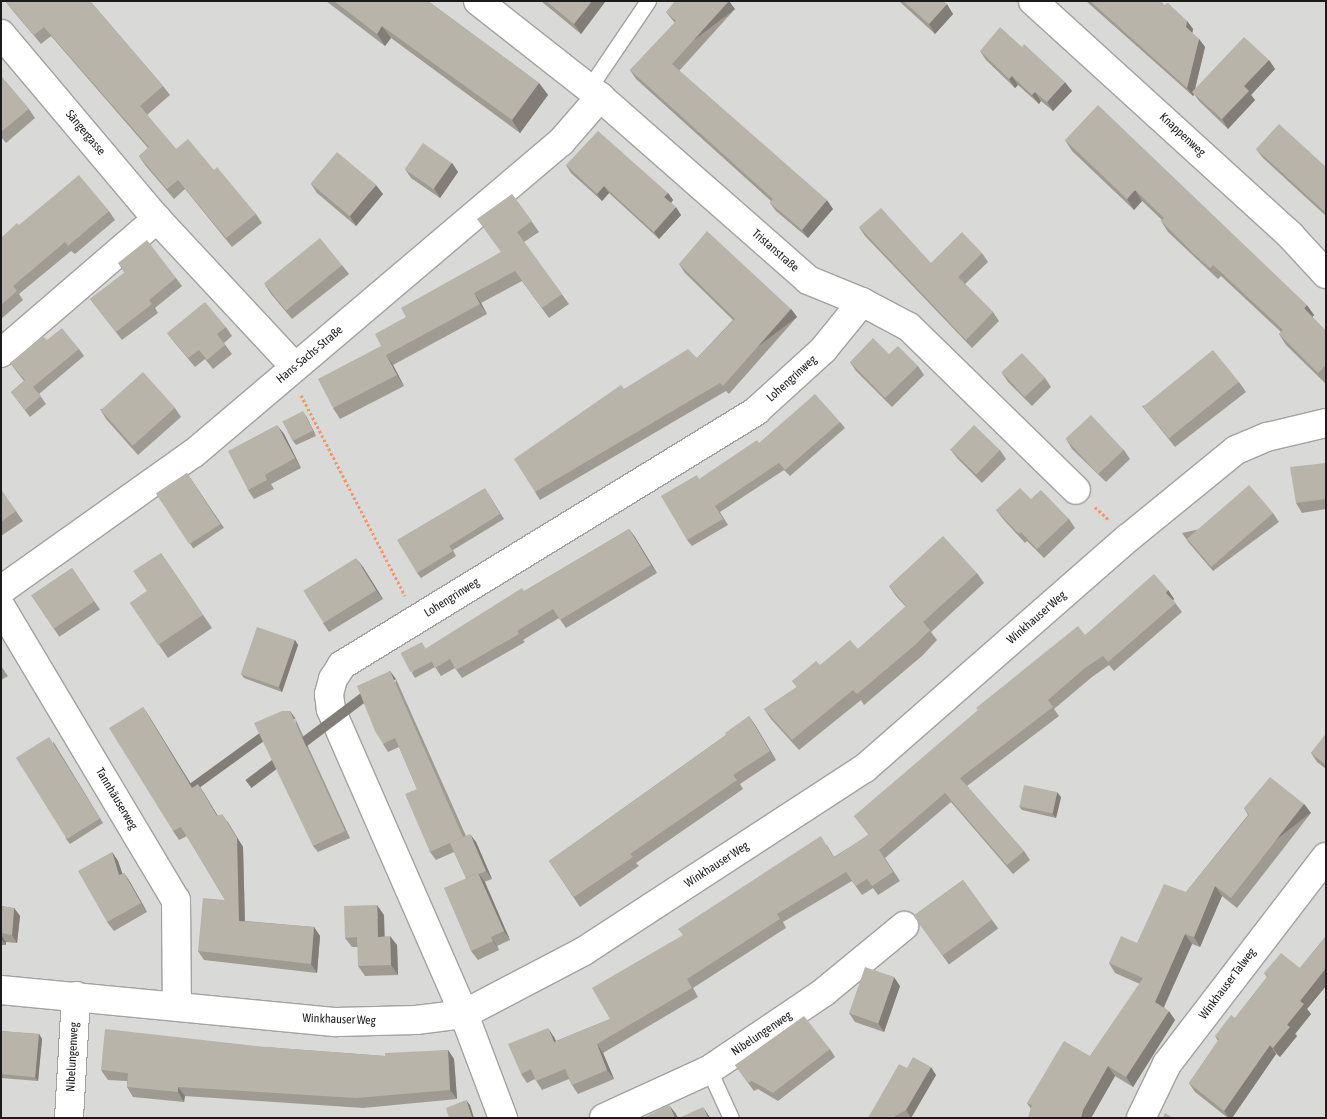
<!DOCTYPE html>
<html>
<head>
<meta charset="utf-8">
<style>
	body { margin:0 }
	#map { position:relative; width:1327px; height:1119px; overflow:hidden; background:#edebe1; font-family:"Asap Condensed",sans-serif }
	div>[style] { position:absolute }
	.residential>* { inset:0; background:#d9d9d8; transform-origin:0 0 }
	.path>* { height:3px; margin-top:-1.5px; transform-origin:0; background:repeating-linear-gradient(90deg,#f89467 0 2.5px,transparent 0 5px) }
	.roads { filter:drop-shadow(1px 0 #a2a2a2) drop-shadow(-1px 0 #a2a2a2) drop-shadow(0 1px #a2a2a2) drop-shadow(0 -1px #a2a2a2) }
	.service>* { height:15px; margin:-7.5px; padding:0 7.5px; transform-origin:7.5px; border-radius:7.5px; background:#fff }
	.minor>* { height:28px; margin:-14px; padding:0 14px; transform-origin:14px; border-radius:14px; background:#fff }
	.wall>* { inset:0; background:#9f9b92; transform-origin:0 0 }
	.shaded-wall>* { inset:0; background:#827e77; transform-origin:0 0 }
	.building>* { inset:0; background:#b9b4aa; transform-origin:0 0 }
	span { translate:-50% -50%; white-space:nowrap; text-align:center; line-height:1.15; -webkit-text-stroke:4px #fff; paint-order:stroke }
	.street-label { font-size:12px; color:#1b1b1b }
	.frame { position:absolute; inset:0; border:2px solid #1b1b1b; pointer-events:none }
</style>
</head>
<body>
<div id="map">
	<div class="residential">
		<i style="left:1px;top:1px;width:1325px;height:1117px"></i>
	</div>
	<div class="path">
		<i style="left:301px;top:395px;width:226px;rotate:62.6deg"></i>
		<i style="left:1095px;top:507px;width:19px;rotate:43deg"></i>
	</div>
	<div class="roads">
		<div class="service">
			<i style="left:589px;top:88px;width:105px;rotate:-55.9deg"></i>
			<i style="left:709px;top:1070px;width:53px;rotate:65.4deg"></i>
		</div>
		<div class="minor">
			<i style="left:478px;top:1px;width:155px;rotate:38.2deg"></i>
			<i style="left:600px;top:97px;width:277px;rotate:41.3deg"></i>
			<i style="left:808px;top:280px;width:58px;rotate:22.2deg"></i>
			<i style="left:862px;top:302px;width:53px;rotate:28deg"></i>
			<i style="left:909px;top:327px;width:233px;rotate:44.3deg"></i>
			<i style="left:1033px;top:1px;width:348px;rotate:42.3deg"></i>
			<i style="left:1290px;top:235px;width:53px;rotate:47.3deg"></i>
			<i style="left:1px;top:34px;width:242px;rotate:49.9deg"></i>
			<i style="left:157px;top:219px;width:202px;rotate:47deg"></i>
			<i style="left:1px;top:353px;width:206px;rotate:-40.7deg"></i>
			<i style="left:1px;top:590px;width:237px;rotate:-35.4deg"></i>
			<i style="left:194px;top:453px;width:481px;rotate:-40.3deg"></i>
			<i style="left:561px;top:142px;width:60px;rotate:-49.1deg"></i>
			<i style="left:1px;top:607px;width:341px;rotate:59.2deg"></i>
			<i style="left:176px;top:900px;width:106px;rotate:89.5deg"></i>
			<i style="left:1px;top:990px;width:337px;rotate:5.5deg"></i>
			<i style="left:336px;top:1022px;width:80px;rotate:-1.4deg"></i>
			<i style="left:416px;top:1020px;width:48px;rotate:-7.1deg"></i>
			<i style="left:464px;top:1014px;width:136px;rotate:-27.7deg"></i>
			<i style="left:584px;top:951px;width:335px;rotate:-33.1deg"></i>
			<i style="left:865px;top:768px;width:349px;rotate:-41.2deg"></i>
			<i style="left:1128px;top:538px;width:139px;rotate:-39.2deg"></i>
			<i style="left:1236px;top:450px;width:34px;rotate:-23deg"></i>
			<i style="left:1267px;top:437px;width:61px;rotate:-13.3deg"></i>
			<i style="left:69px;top:1118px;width:122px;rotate:-86.7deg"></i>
			<i style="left:503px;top:1118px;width:111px;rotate:-110.6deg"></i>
			<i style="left:464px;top:1014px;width:333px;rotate:-113.6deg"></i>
			<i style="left:331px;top:709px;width:15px;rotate:-98deg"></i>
			<i style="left:329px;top:694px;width:16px;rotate:-75deg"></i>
			<i style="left:333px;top:679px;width:17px;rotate:-57deg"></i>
			<i style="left:342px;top:665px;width:486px;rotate:-31.5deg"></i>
			<i style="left:756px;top:411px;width:91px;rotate:-42.3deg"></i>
			<i style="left:823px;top:350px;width:62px;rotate:-50.9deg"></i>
			<i style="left:604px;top:1118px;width:115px;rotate:-24.6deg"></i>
			<i style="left:709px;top:1070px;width:139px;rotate:-34.1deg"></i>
			<i style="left:824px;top:992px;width:104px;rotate:-39.5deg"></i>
			<i style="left:1141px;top:1118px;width:60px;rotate:-64.3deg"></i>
			<i style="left:1167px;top:1064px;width:261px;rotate:-52.5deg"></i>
		</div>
	</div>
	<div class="wall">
		<i style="clip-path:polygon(7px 1px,92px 1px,91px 2px,163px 86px,170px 95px,147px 115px,176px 149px,214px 170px,256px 214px,262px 223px,232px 247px,185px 189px,174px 199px,145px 165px,139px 156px,148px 148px,51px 36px,41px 44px,13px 11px,6px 2px)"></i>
		<i style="clip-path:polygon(326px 1px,428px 1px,539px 83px,548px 95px,520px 133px,391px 38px,385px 46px)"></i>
		<i style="clip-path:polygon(541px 1px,604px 1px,605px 2px,581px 34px)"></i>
		<i style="clip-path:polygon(899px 1px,943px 1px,953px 14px,935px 34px)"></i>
		<i style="clip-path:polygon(1086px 1px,1161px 1px,1164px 5px,1187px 21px,1193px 29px,1192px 33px,1199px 39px,1205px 47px,1195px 89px,1269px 60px,1275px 69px,1251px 95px,1255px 100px,1228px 129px,1199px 101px,1194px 94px,1193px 96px)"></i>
		<i style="clip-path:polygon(735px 9px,679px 71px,833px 209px,808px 238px,776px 211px,770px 203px,771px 201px,636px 79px,630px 70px,675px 23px,666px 12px)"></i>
		<i style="clip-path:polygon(980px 51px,1072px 91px,1053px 111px,1041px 101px,1039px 104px,1018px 85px,1015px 88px,986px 60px)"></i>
		<i style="clip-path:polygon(1px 76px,29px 109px,35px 118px,6px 143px,2px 138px,1px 139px)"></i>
		<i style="clip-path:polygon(1065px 140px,1314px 315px,1312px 317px,1326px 331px,1326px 384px,1286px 345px,1279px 334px,1281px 332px,1221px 276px,1218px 279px,1202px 264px,1168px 232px,1161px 221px,1162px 220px,1142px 201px,1134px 210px,1072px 151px)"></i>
		<i style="clip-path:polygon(1256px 149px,1326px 167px,1326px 216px,1263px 158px)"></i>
		<i style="clip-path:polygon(452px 163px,458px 172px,440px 198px,411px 178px,405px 169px)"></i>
		<i style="clip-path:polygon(566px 165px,668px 193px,673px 200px,671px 203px,681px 215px,659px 239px,609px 193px,602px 201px,571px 173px)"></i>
		<i style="clip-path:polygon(311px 184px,383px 194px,356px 226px,317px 193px)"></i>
		<i style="clip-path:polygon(512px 194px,539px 232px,524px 242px,569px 304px,549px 318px,522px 281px,481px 303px,487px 314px,393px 365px,404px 386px,340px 419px,333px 408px,381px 346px,406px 317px,501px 252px)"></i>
		<i style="clip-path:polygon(109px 211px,115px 220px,75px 254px,71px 251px,19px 294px,23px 300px,1px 319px,1px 238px,19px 225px)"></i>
		<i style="clip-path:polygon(859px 227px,931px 263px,982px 253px,988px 262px,965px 284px,993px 312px,999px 321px,972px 348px,865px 236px)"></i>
		<i style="clip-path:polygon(118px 263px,176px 278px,182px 286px,155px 308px,158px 313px,122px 340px,90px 299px,125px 273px)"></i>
		<i style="clip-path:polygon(679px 264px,791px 309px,797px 317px,729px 394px,726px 391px,540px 500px,535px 492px,624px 389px,697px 358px,733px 320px,685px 273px)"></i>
		<i style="clip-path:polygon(342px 265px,349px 274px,292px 319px,271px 294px,265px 285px)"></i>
		<i style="clip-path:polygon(226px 327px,232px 336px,224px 343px,232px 354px,213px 369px,205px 359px,195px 367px,174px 342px,167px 333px)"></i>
		<i style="clip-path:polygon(47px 340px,79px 349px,84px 356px,39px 394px,46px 404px,30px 417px,11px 392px,24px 381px,10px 363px)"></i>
		<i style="clip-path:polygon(889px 354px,918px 366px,924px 375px,892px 407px,856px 371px,850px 362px)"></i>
		<i style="clip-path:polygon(1002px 373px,1045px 378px,1051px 387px,1032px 406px,1008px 382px)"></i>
		<i style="clip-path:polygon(1239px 382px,1246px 392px,1175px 447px,1142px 406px)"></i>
		<i style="clip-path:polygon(175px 408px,181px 417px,138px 455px,106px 419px,100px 409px)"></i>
		<i style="clip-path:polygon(306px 416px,316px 436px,296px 445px,293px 441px)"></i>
		<i style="clip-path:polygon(840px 422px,845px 428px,790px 476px,784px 470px,720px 512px,728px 525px,692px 546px,687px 540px,700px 479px,759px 443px)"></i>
		<i style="clip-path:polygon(284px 434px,301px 468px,271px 484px,274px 489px,254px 499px,248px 490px)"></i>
		<i style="clip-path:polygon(1066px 439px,1124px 450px,1130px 459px,1106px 482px,1072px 449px)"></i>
		<i style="clip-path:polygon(950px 449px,1000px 450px,1006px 459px,982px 483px,957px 458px)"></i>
		<i style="clip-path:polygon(1326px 463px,1326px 509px,1302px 513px,1296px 503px)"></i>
		<i style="left:187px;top:473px;width:66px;height:37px;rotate:56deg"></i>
		<i style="clip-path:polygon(1px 490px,23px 521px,1px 536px)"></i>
		<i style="clip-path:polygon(488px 493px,504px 519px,453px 550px,456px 556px,421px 578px,417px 573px)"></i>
		<i style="clip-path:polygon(1031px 499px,1069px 519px,1075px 528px,1044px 558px,1027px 541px,1025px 543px,1003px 519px,996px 510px)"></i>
		<i style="clip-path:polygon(1273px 513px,1279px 522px,1213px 571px,1189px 543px,1182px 533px)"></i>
		<i style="clip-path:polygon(629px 529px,657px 573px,566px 628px,559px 618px,523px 640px,525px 642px,462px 678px,455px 668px,441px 676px,435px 667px,415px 678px,412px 673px,427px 649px)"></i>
		<i style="clip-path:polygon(161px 553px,212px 628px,168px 658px,130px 603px,147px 591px)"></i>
		<i style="clip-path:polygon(363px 567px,383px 599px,329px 632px,323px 623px)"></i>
		<i style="left:72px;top:568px;width:50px;height:49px;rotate:56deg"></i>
		<i style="clip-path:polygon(977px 573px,984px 583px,931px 632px,937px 640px,922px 656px,864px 705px,861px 700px,799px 750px,771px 719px,764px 709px,797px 687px,792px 681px,820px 665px,858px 649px,906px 607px,896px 596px,889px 586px)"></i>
		<i style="clip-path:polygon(1168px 590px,1174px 599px,1173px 600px,1182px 612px,1114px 671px,1109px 665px,1092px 677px,1054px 709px,1059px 716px,967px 786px,1024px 851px,1030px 860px,1013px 874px,951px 802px,885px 858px,900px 881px,878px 895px,873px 888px,862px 895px,852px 881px,783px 922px,786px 928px,693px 988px,698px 997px,603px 1053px,614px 1079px,578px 1094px,572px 1085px,569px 1079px,542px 1090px,535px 1079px,527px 1083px,521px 1074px,554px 1037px,556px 1041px,610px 1019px,683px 935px,827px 845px,834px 857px,869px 835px,854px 816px,1085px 635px)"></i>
		<i style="clip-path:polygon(295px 640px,298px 645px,282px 692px,244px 678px,241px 674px)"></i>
		<i style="clip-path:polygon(1px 666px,8px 676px,1px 680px)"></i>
		<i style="clip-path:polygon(396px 679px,466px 836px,476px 842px,492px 879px,484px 882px,510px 940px,497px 946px,499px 950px,478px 960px,471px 951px,466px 878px,454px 852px,436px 860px,430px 852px,417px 789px,399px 747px,388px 752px,383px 744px)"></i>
		<i style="clip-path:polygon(143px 707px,193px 787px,198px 784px,218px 816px,228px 822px,243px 847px,245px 921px,314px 927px,320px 936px,317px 973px,204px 960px,198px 951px,225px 900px,187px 836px,179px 840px,173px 831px)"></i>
		<i style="clip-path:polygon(749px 716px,755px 725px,776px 760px,740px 784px,743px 789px,636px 863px,639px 866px,580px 907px,549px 861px,726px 735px)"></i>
		<i style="clip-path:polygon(295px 718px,350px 838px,318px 852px,313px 846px)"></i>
		<i style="clip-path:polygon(1326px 734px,1326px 769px,1317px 762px,1311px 753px)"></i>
		<i style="clip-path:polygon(53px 741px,103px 823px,70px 844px,66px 839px)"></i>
		<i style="clip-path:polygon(1061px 797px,1056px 818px,1022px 810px,1019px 806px)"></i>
		<i style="clip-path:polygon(1304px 804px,1311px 813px,1237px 908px,1222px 896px,1200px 947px,1192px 944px,1164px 1007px,1175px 1020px,1133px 1087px,1115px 1076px,1091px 1118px,1028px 1118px,1031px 1109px,1027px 1103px,1090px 1056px,1140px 984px,1115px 973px,1109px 963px,1137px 943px,1186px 892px,1248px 815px,1244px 808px)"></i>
		<i style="clip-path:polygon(112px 852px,118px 861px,122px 874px,124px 873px,130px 882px,147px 912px,114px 931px,107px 922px)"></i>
		<i style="left:963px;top:880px;width:60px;height:61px;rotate:54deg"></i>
		<i style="clip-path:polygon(1px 906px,14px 908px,20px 916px,17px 943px,6px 942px,6px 945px,1px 945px)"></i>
		<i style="clip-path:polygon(384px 915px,384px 936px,397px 945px,398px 975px,365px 976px,358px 966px,358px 947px,352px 947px,345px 938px)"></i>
		<i style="clip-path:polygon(1326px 936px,1326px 986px,1307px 1009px,1311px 1014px,1295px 1034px,1297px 1036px,1280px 1057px,1276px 1054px,1232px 1118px,1228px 1118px,1195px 1092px,1189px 1083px,1218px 1041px,1215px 1036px,1235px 1018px,1267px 977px,1264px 973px,1300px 968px)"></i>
		<i style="clip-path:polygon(900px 986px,884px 1032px,855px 1022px,849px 1013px)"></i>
		<i style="clip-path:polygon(1px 1031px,39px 1034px,42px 1039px,38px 1081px,1px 1078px)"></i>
		<i style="clip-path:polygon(265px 1047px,385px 1056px,448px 1050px,454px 1059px,457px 1099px,363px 1108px,185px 1096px,184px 1102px,133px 1097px,127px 1087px,127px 1081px,108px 1080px,101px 1070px)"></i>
		<i style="clip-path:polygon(830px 1049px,835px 1057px,778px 1101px,758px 1089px,754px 1091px,735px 1065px)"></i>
		<i style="clip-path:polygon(907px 1068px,936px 1075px,911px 1118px,868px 1118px)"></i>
	</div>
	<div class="shaded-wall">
		<i style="clip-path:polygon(592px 1px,605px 2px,581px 34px,574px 24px)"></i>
		<i style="left:729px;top:1px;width:10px;height:85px;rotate:53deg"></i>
		<i style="clip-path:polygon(947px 4px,953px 14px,935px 34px,929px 24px)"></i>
		<i style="clip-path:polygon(1187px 21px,1193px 29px,1192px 35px,1186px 27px)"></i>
		<i style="clip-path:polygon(382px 26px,391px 38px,385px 46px,377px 34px)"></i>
		<i style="clip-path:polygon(1199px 39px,1205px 47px,1194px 93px,1192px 92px,1194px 94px,1193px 96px,1187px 88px)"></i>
		<i style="clip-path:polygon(1269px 60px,1275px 69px,1251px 95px,1255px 100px,1228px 129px,1222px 119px,1244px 86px)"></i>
		<i style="clip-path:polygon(1012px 76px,1018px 85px,1015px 88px,1009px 79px)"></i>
		<i style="clip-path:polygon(1065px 82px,1072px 91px,1053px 111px,1047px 102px)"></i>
		<i style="clip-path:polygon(539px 83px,548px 95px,520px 133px,512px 120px)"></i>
		<i style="clip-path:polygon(1035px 92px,1041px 101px,1039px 104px,1032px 95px)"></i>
		<i style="clip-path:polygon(452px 163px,458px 172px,440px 198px,434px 188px)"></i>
		<i style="clip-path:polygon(376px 185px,383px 194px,356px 226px,350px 216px)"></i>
		<i style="clip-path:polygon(604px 186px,609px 193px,602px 201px,597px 194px)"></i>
		<i style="clip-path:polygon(1135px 190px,1142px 201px,1134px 210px,1127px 199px)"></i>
		<i style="clip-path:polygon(668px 193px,673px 200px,670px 204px,664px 197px)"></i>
		<i style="clip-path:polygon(827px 200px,833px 209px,808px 238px,802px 230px)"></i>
		<i style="clip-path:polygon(676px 207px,681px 215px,659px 239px,654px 232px)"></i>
		<i style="clip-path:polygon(474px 293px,481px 303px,487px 314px,480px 304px)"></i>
		<i style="clip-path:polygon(1307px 305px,1314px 315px,1311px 319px,1304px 308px)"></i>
		<i style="left:791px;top:309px;width:10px;height:103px;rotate:53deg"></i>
		<i style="clip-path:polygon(386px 355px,393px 365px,404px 386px,397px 375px)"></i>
		<i style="clip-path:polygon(303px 411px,306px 416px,316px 436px,313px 431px)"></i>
		<i style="clip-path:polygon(277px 425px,284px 434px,301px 468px,295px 458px)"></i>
		<i style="clip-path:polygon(629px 529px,635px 537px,657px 573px,651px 565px)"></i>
		<i style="clip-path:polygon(356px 558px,363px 567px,383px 599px,376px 590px)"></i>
		<i style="clip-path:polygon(1168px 590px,1174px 599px,1172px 602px,1166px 593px)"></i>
		<i style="clip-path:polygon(295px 640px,298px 645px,282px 692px,279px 687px)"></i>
		<i style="left:390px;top:671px;width:10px;height:181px;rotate:53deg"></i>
		<i style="clip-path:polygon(143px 707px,149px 716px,198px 796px,192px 788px)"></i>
		<i style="left:290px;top:711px;width:9px;height:132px;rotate:54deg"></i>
		<i style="clip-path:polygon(749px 716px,755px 725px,776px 760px,770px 751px)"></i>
		<i style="clip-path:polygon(198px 784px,204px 793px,223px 825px,217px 816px)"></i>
		<i style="clip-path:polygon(1057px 792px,1061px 797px,1056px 818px,1052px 813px)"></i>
		<i style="left:1304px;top:804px;width:11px;height:119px;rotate:52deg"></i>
		<i style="clip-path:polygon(222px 814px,243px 847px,245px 930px,239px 921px)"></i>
		<i style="clip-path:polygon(470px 834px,476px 842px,492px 879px,486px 871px)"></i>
		<i style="clip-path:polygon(112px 852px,118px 861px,126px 884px,119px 875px)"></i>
		<i style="clip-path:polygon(124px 873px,130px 882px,147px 912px,141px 903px)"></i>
		<i style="clip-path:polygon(478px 873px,485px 882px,510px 940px,504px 931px)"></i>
		<i style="clip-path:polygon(1215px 886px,1222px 896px,1200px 947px,1194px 937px)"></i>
		<i style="clip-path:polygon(377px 905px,384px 915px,385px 946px,378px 937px)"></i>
		<i style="clip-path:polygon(14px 908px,20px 916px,17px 943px,12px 935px)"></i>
		<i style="clip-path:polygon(314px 927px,320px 936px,317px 973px,311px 964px)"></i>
		<i style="clip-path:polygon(1185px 934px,1192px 944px,1162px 1011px,1155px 1002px)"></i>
		<i style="clip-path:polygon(1px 935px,6px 942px,6px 945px,1px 939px)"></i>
		<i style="clip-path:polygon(390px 936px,397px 945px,398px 975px,391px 965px)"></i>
		<i style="clip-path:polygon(491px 937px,497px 946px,499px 950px,493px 941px)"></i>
		<i style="clip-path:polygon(1326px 968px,1326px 986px,1307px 1009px,1311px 1014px,1295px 1034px,1297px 1036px,1280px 1057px,1273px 1048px,1287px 1025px,1300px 1001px)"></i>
		<i style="clip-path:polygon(894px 977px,900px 986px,884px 1032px,878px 1023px)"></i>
		<i style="clip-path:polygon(1169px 1011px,1175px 1020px,1133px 1087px,1126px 1077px)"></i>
		<i style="clip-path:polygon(548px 1028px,554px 1037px,560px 1051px,554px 1042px)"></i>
		<i style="clip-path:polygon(39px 1034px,42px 1039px,38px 1081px,35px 1077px)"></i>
		<i style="clip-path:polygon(597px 1044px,603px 1053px,614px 1079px,607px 1070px)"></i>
		<i style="clip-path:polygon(1270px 1045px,1276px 1054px,1232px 1118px,1229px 1118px,1224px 1111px)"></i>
		<i style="clip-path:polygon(448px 1050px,454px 1059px,457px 1099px,450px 1090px)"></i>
		<i style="clip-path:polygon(1108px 1066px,1115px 1076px,1091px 1118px,1081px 1118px,1083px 1110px)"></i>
		<i style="clip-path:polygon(931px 1067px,936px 1075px,911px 1118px,906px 1110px)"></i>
		<i style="clip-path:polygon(178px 1087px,185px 1096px,184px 1102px,178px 1092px)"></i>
		<i style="clip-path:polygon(466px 1100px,470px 1105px,474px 1118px,472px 1118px)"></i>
		<i style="clip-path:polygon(669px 1105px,676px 1114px,678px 1118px,675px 1118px)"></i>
		<i style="clip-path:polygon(703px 1107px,709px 1116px,710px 1118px,708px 1118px)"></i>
	</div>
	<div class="building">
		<i style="clip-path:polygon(7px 1px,90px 1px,163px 86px,140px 106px,176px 149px,188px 139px,214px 170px,217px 167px,256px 214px,226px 238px,178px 180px,167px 189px,139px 156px,149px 147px,44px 27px,34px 35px,6px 2px)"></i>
		<i style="clip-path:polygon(334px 1px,428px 1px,539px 83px,512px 120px,382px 26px,377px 34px)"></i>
		<i style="clip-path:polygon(546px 1px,592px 1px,574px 24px)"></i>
		<i style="clip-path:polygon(675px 1px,729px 1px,672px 64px,827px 200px,802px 230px,770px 203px,773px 199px,630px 70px,676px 21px,666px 12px)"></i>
		<i style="clip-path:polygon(903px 1px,943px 1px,947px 4px,929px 24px)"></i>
		<i style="clip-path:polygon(1090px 1px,1161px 1px,1164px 5px,1168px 3px,1187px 21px,1186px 27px,1199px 39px,1187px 88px)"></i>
		<i style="clip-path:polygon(1000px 27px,1022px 47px,1024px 44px,1065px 82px,1047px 102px,1035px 92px,1032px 95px,1012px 76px,1009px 79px,980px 51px)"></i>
		<i style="clip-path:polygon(1244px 37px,1269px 60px,1244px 86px,1249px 91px,1222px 119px,1192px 92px)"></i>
		<i style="clip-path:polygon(1px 76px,29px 109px,1px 132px)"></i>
		<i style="clip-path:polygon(1098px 105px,1307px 305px,1304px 308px,1326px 331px,1326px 365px,1318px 373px,1279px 334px,1283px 330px,1213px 265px,1210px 268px,1194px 254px,1161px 221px,1164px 218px,1135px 190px,1127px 199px,1065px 140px)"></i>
		<i style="clip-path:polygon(1279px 124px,1326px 167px,1326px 213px,1256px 149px)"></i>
		<i style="clip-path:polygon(598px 131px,668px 193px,664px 197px,676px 207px,654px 232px,604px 186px,597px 194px,566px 165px)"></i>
		<i style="left:423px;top:143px;width:35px;height:32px;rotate:35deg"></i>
		<i style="left:337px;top:152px;width:51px;height:41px;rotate:40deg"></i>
		<i style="clip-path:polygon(79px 175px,109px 211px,68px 246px,65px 242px,13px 286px,17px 291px,1px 305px,1px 238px,17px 223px,19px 225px)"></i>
		<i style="clip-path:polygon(512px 194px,532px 221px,517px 232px,562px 294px,542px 308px,515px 271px,474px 293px,480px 304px,386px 355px,397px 375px,333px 408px,318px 379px,381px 346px,375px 334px,406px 317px,401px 308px,501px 252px,477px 219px)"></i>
		<i style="clip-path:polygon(881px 208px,931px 263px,962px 232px,982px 253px,958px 277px,993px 312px,966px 340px,859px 227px)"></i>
		<i style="clip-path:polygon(707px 231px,791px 309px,723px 386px,720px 383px,535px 492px,514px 459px,621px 385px,624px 389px,688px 349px,697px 358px,735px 319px,679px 264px)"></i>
		<i style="left:320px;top:238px;width:35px;height:72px;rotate:51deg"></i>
		<i style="clip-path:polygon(147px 240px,176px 278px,149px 300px,152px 304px,116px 332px,90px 299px,125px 272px,118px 263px)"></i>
		<i style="clip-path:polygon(205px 302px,226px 327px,217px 334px,225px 345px,207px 360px,199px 350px,188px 358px,167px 333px)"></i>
		<i style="clip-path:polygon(62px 328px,79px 349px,33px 387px,41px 396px,25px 410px,11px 392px,25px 380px,10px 363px,43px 336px,47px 340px)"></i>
		<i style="clip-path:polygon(873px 338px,889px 354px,898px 346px,918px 366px,885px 398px,850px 362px)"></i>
		<i style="left:1213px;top:350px;width:41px;height:90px;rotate:51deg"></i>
		<i style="left:1022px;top:353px;width:34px;height:28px;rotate:47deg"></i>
		<i style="left:143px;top:372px;width:48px;height:57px;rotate:48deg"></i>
		<i style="clip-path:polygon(815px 394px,840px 422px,785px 470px,779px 463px,715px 506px,723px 519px,687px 540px,661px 496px,697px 475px,699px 479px,757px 440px,759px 443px)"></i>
		<i style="left:303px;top:411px;width:22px;height:23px;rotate:63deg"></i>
		<i style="left:1091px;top:415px;width:48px;height:35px;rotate:47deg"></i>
		<i style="clip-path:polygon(277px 425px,295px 458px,265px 475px,267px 480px,248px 490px,228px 451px)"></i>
		<i style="left:974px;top:425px;width:36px;height:34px;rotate:44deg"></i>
		<i style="clip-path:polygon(1326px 463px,1326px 499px,1296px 503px,1290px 467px)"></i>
		<i style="left:187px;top:473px;width:61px;height:37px;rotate:57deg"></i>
		<i style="left:1249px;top:485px;width:37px;height:82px;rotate:49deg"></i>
		<i style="clip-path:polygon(485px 488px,500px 514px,449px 546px,453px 551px,417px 573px,397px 540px)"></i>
		<i style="clip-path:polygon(1020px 488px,1031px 499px,1041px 490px,1069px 519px,1037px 549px,1021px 532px,1019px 534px,996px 510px)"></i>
		<i style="clip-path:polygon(1px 490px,16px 511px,1px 522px)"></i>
		<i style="clip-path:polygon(629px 529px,651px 565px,560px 620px,553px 609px,517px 631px,519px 634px,456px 670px,450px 659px,435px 668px,425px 649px,522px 588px,524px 591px)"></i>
		<i style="clip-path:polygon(943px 536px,977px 573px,923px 622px,930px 630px,915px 645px,857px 694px,853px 690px,792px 740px,764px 709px,797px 687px,792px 681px,816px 661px,820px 665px,850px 640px,858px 649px,906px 606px,889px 586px)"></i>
		<i style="clip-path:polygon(161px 553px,203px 615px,158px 645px,130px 603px,147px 591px,133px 571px)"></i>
		<i style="left:356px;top:558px;width:38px;height:62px;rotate:58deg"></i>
		<i style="left:72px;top:568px;width:40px;height:49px;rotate:56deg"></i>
		<i style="clip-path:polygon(1154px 574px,1168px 590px,1166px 593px,1176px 603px,1108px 662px,1103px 656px,1085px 668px,1048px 700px,1053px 707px,960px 778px,1024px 851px,1007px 865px,945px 793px,879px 850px,893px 872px,872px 886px,867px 879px,856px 886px,846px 872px,777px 914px,780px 919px,687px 979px,692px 988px,597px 1044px,607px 1070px,572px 1085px,565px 1069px,536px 1081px,531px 1069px,521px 1074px,508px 1044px,548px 1028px,554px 1042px,610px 1019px,592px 988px,683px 935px,678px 929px,821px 836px,834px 858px,869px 834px,854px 816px,978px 710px,976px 708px,1078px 626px,1085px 635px)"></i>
		<i style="left:257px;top:627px;width:40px;height:50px;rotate:19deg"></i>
		<i style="left:422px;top:642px;width:22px;height:24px;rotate:63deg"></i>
		<i style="clip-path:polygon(390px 671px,463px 837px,430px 852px,405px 794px,417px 789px,395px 738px,383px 744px,375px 731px,357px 686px)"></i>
		<i style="clip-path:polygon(143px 707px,192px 788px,198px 784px,217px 816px,222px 814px,237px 838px,239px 921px,314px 927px,311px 964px,198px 951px,203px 898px,225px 900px,181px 827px,173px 831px,109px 728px)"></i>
		<i style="clip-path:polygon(282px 711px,290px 711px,345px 831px,313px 846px,254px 723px)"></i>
		<i style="clip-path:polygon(749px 716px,770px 751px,733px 775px,737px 780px,630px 854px,633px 857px,574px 897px,549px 861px,726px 735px,725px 733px)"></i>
		<i style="clip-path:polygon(1326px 734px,1326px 765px,1311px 753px)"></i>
		<i style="left:49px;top:737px;width:96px;height:39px;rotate:58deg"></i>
		<i style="clip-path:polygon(1270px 777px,1304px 804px,1231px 898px,1215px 886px,1194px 937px,1185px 934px,1155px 1002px,1169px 1011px,1126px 1077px,1108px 1066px,1083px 1110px,1081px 1118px,1028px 1118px,1032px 1105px,1027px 1103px,1064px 1041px,1090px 1056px,1143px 978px,1109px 963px,1121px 936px,1137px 943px,1164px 884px,1186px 892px,1249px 815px,1244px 808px)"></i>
		<i style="left:1024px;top:785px;width:34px;height:22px;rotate:12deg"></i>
		<i style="clip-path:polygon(470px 834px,486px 871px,479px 874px,478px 873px,466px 878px,450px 843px)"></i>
		<i style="clip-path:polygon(112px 852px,119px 875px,124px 873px,141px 903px,107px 922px,78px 871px)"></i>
		<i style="clip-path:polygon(478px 873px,504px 931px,491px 937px,493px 941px,471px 951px,444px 888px)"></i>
		<i style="left:963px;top:880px;width:49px;height:61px;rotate:54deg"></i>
		<i style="clip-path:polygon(377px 905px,378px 937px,390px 936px,391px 965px,358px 966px,357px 937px,345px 938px,344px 906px)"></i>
		<i style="clip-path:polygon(1px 906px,14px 908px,12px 935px,1px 933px)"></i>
		<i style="clip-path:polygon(1326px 936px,1326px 968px,1300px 1001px,1304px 1004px,1287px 1025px,1290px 1027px,1273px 1048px,1270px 1045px,1224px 1111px,1189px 1083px,1219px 1039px,1215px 1036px,1231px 1015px,1235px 1018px,1268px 976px,1264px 973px,1281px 953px,1300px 968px)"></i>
		<i style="left:865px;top:967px;width:31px;height:49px;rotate:19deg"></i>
		<i style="clip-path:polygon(804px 1016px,830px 1049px,773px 1093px,752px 1081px,748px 1083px,735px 1065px)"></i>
		<i style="clip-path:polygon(105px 1029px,265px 1047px,385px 1056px,385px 1053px,448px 1050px,450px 1090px,356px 1098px,178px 1087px,178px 1092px,127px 1087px,128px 1073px,101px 1070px)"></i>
		<i style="left:1px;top:1031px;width:38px;height:43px;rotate:5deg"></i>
		<i style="clip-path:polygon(913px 1057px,931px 1067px,906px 1110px,892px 1118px,868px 1118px,899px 1064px,907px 1068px)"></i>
		<i style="clip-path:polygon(466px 1100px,472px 1118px,449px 1118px,446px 1108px)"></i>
		<i style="clip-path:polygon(669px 1105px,675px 1118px,643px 1118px)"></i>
		<i style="clip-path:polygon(703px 1107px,708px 1118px,679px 1118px)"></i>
		<i style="clip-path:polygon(1165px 1113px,1173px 1118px,1163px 1118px)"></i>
	</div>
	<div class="street-label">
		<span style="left:85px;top:133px;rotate:50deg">Sängergasse</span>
		<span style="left:1182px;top:135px;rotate:43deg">Knappenweg</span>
		<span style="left:775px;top:251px;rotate:41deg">Tristanstraße</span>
		<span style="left:310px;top:355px;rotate:-40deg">Hans-Sachs-Straße</span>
		<span style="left:792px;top:379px;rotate:-42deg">Lohengrinweg</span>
		<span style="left:452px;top:598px;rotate:-32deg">Lohengrinweg</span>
		<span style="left:1037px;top:618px;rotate:-41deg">Winkhauser Weg</span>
		<span style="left:116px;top:799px;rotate:59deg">Tannhäuserweg</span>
		<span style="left:717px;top:865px;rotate:-33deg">Winkhauser Weg</span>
		<span style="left:1228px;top:984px;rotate:-53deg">Winkhauser Talweg</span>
		<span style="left:339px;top:1020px;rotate:2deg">Winkhauser Weg</span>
		<span style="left:762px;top:1034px;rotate:-34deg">Nibelungenweg</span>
		<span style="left:73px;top:1057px;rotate:-87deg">Nibelungenweg</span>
	</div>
	<div class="frame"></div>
</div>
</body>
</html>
